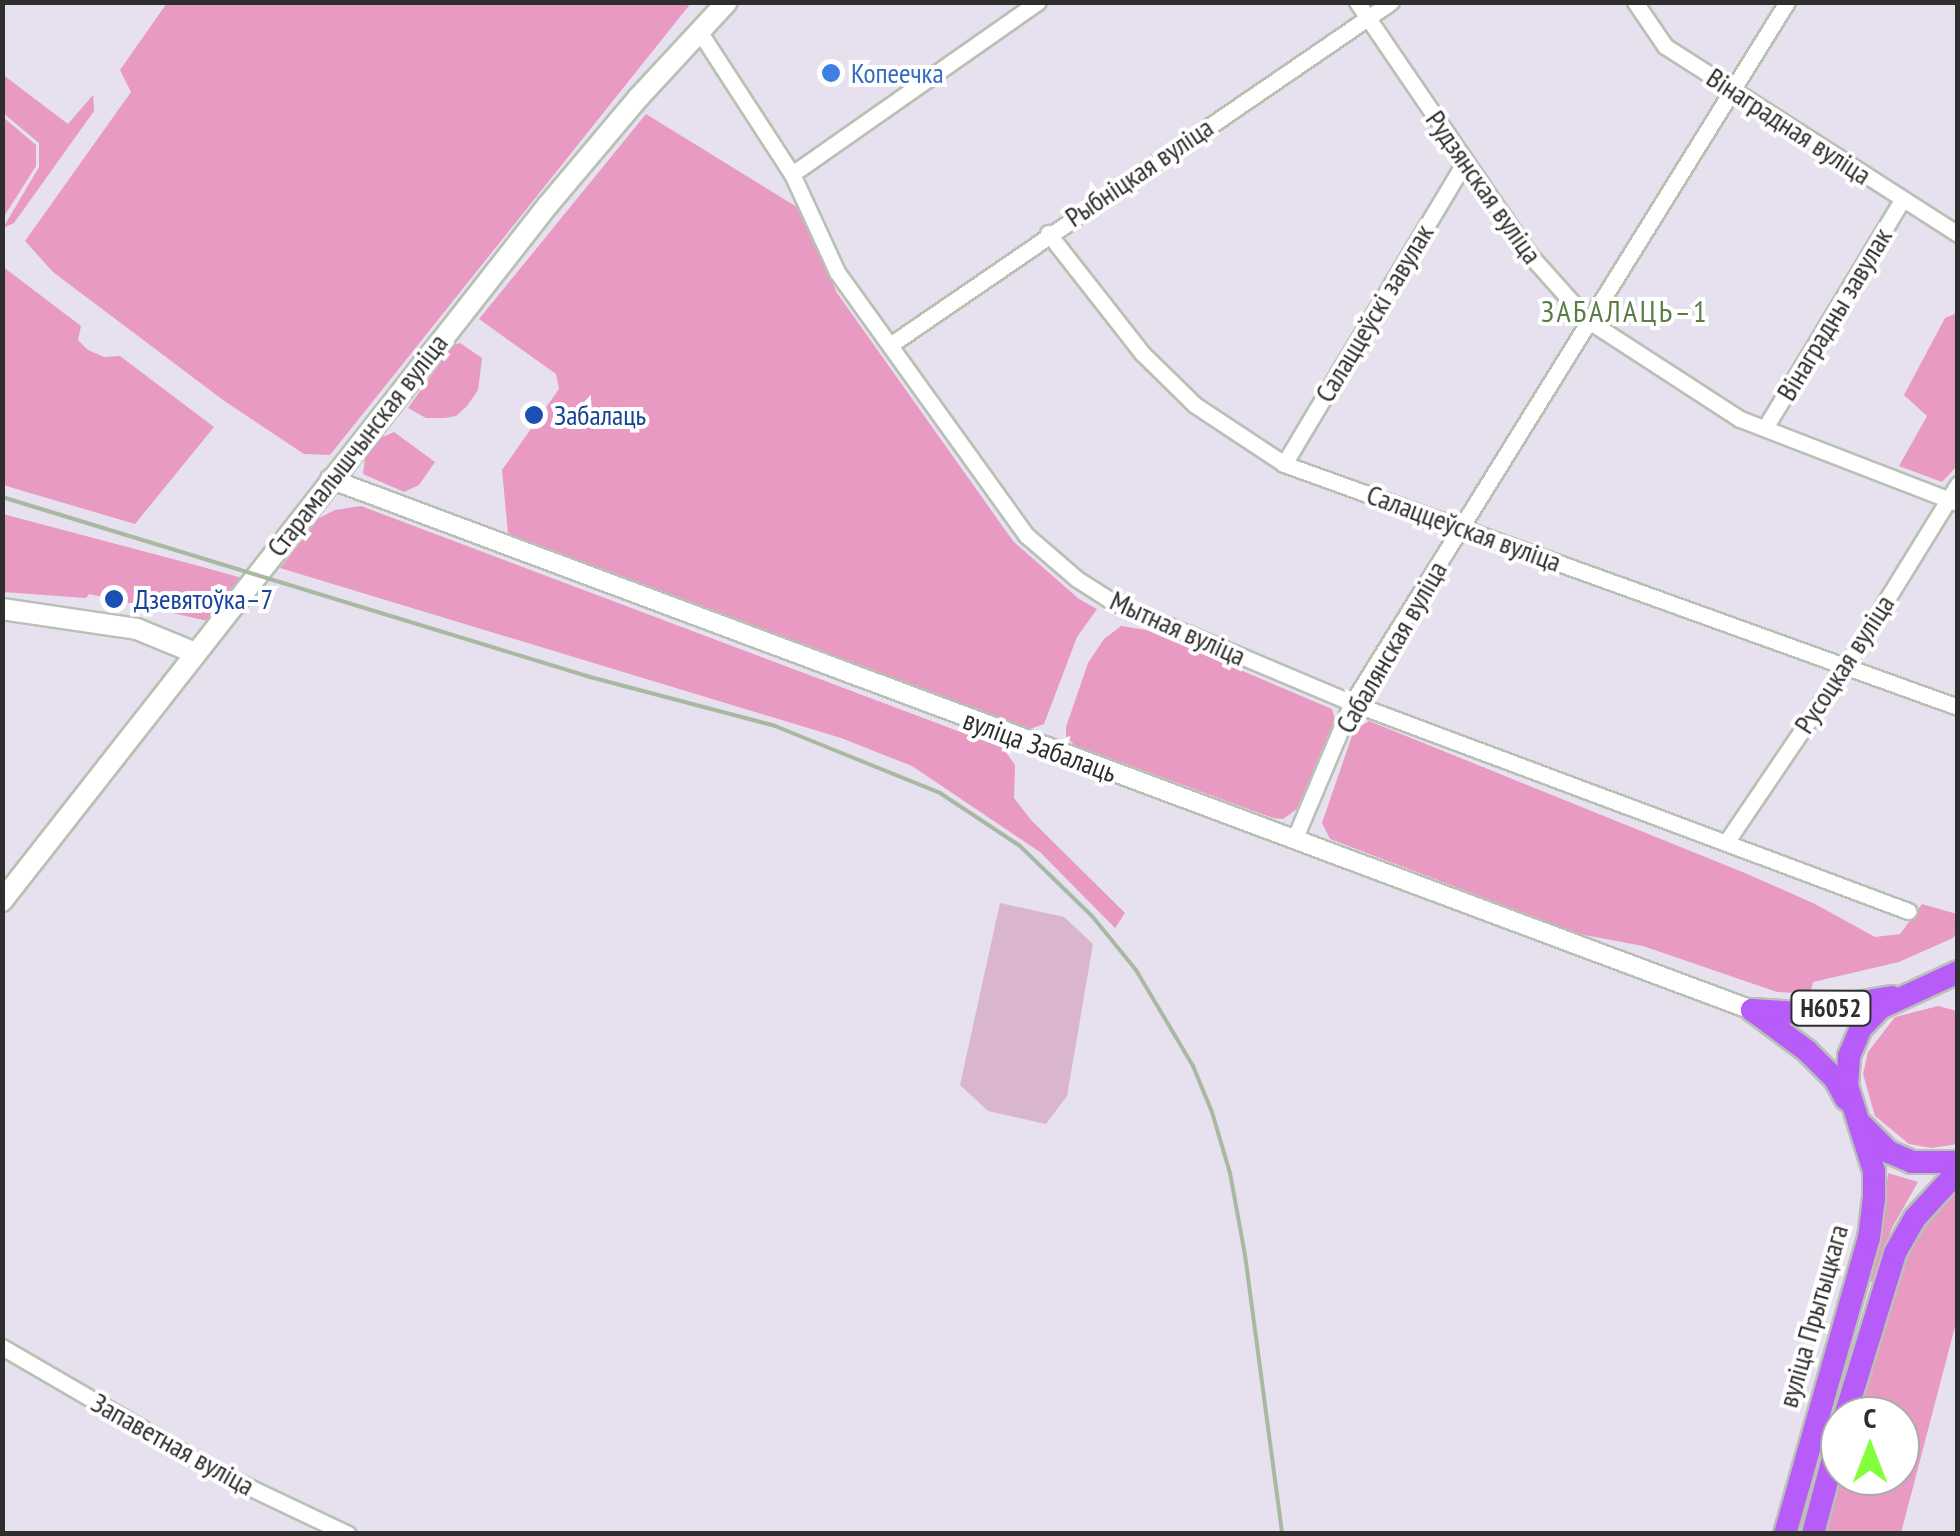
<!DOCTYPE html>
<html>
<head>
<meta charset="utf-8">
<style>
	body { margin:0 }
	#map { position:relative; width:1960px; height:1536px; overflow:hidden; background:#e6e0ef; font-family:"PT Sans Narrow",sans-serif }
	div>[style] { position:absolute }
	.green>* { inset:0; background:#e89ac3 }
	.cemetery>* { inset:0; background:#dab6ce }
	.roads { filter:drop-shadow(2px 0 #b8c1b4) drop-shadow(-2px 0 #b8c1b4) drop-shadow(0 2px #b8c1b4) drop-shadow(0 -2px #b8c1b4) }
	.minor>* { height:15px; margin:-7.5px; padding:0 7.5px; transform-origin:7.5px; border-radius:7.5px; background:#fff }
	.tertiary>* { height:18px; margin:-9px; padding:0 9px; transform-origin:9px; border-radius:9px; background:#fff }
	.secondary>* { height:20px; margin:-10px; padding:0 10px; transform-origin:10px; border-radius:10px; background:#fff }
	.primary>* { height:22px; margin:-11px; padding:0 11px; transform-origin:11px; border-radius:11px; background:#b75bf9 }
	.rail>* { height:4px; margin:-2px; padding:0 2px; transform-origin:2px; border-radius:2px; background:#a9b9a1 }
	.dots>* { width:28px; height:28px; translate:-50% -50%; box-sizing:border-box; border:5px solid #fff; border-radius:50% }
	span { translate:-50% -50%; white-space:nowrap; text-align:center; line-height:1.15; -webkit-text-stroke:8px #fff; paint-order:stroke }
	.shield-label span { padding:2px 8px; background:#fff; border:2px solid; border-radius:8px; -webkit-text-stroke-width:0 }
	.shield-label { font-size:25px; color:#2e2e2e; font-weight:700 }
	.shop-label { font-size:28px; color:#366cbe }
	.left { translate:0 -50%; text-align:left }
	.street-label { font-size:28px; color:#2e2e2e }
	.transit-label { font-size:28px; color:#164399 }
	.neighbourhood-label { font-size:30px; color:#5a7c47; letter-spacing:2.5px }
	.frame { position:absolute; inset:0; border:5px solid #2e2e2e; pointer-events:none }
	.north { position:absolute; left:1820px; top:1396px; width:100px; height:100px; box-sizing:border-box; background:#fff; border:2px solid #ababab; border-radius:50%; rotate:0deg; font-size:28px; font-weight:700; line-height:40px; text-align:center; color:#2e2e2e }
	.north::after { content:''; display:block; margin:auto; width:35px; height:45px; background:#84ff3d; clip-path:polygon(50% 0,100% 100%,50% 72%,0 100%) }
</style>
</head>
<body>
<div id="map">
	<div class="green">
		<i style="clip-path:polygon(167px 3px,167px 2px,691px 3px,330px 455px,304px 454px,223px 400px,53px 272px,25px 241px,131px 92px,120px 70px)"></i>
		<i style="clip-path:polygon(2px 74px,68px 124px,93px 95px,94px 111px,14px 223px,3px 228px,39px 167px,39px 143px,3px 113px)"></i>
		<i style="clip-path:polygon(646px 114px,800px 209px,837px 293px,1013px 541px,1079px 599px,1097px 609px,1077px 637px,1044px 724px,1030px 729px,508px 534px,502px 470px,559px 389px,556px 374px,479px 319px)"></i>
		<i style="clip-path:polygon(3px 117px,36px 145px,36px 166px,3px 218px)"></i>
		<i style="clip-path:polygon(2px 266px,81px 326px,78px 340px,88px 350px,104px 357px,120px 356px,214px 427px,135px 524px,3px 485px)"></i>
		<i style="clip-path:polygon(1957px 313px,1957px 466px,1942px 482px,1899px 466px,1927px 416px,1904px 395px,1945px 318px)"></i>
		<i style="clip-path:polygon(460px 343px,482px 358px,478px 390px,467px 406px,456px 416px,445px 418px,426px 418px,408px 408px,453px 345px)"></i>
		<i style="clip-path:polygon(394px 432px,435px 462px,419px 485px,404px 492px,363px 474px,365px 458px,380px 438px)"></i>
		<i style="clip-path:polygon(361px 506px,1003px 748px,1015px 765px,1014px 798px,1031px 820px,1125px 913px,1115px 928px,1040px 852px,912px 766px,841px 738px,280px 568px,319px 518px,335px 510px)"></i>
		<i style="clip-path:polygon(3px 514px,199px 566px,242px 578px,208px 621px,89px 594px,86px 598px,3px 592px)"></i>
		<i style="clip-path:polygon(1121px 626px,1146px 630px,1332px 709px,1335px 719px,1297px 809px,1283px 819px,1273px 818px,1074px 745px,1066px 736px,1066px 727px,1088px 663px,1104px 639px)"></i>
		<i style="clip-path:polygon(1369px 721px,1745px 873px,1815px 904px,1875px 937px,1900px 934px,1922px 904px,1957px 914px,1957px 932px,1953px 938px,1899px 962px,1813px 982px,1810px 994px,1777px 992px,1643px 946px,1579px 934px,1330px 839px,1322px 823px,1354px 730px)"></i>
		<i style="clip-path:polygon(1938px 1006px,1957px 1011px,1958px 1144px,1931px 1148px,1909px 1144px,1875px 1116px,1863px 1074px,1868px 1052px,1895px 1017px)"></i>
		<i style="clip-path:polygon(1888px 1173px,1918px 1182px,1892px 1228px,1872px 1282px,1867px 1280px,1882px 1226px)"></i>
		<i style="clip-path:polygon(1957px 1191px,1957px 1319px,1901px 1533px,1826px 1534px,1840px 1476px,1900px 1476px,1900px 1416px,1857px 1416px,1895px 1281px,1911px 1242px)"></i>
	</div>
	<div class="cemetery">
		<i style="clip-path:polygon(1000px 903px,1064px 917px,1093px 944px,1067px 1096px,1046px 1124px,988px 1111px,960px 1085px)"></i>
	</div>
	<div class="roads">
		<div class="minor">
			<i style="left:1357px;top:2px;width:305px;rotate:55.7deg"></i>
			<i style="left:1529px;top:254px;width:90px;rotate:48.2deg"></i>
			<i style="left:1589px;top:321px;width:180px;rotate:33deg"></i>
			<i style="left:1740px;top:419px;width:234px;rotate:21.1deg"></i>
			<i style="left:1635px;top:2px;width:53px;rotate:55.7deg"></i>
			<i style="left:1665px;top:46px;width:348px;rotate:32.7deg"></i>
			<i style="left:699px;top:31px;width:171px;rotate:57deg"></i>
			<i style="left:792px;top:174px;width:108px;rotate:65.3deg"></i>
			<i style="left:837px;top:272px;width:324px;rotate:54.3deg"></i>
			<i style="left:1026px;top:535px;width:67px;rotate:40.8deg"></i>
			<i style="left:1077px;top:579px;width:43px;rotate:32.6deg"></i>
			<i style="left:1113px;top:602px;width:259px;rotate:22.9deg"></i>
			<i style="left:1352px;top:703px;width:594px;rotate:20.51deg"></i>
			<i style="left:792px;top:174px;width:300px;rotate:-35deg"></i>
			<i style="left:1048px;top:233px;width:152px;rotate:51.9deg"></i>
			<i style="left:1142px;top:353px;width:74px;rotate:44.5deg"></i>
			<i style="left:1195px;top:405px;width:107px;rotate:33.5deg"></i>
			<i style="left:1284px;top:464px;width:716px;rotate:19.83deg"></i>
			<i style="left:890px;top:345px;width:607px;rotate:-34.4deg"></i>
			<i style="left:1765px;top:428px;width:266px;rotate:-59deg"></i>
			<i style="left:1284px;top:464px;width:351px;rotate:-59.1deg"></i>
			<i style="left:1294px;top:840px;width:149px;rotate:-67.1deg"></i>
			<i style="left:1352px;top:703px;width:825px;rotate:-58.18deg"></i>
			<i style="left:1727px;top:841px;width:210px;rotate:-55.9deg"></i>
			<i style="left:1845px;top:667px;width:215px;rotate:-58.3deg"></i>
			<i style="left:2px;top:1347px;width:244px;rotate:30.2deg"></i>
			<i style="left:213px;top:1470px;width:149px;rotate:25.4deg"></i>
		</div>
		<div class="tertiary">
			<i style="left:330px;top:479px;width:1518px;rotate:20.48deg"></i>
		</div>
		<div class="secondary">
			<i style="left:2px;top:609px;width:136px;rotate:8.4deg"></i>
			<i style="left:137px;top:629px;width:61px;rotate:22.3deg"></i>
			<i style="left:2px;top:901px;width:885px;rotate:-51.89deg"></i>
			<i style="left:548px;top:205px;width:141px;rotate:-49.9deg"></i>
			<i style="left:639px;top:97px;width:129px;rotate:-47.2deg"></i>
		</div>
		<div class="primary">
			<i style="left:1752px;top:1010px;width:69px;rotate:36.7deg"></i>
			<i style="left:1807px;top:1051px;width:40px;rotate:45deg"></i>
			<i style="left:1835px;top:1079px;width:23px;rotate:61deg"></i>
			<i style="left:1752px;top:1010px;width:46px;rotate:3.7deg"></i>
			<i style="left:1798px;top:1013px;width:95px;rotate:-9.7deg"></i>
			<i style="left:1863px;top:1126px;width:37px;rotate:45deg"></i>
			<i style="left:1889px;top:1152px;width:25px;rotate:23deg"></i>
			<i style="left:1912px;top:1162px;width:46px"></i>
			<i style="left:1845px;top:1416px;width:170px;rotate:-72.9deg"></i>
			<i style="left:1895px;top:1253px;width:40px;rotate:-60.3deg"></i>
			<i style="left:1915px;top:1218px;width:64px;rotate:-47.5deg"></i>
			<i style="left:1785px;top:1534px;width:308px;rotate:-74.2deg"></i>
			<i style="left:1869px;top:1238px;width:39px;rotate:-83deg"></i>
			<i style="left:1874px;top:1199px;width:28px;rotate:-90deg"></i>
			<i style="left:1874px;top:1171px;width:89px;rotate:-107.6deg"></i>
			<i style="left:1847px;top:1086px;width:30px;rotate:-86deg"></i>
			<i style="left:1849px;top:1056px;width:30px;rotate:-67deg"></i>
			<i style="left:1861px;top:1028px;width:28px;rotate:-46deg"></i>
			<i style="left:1880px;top:1008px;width:86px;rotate:-24.8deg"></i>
			<i style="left:1813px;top:1534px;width:106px;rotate:-75.2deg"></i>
		</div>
	</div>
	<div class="rail">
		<i style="left:2px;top:497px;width:615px;rotate:17.02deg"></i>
		<i style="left:590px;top:677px;width:191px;rotate:14.8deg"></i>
		<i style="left:775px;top:726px;width:178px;rotate:22.1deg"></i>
		<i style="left:940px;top:793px;width:96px;rotate:33.5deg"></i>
		<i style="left:1020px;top:846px;width:100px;rotate:44.2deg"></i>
		<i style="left:1092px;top:916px;width:70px;rotate:50.8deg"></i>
		<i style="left:1136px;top:970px;width:112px;rotate:59.3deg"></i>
		<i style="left:1193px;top:1066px;width:50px;rotate:67.6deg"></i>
		<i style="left:1212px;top:1112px;width:64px;rotate:73.6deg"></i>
		<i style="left:1230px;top:1173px;width:83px;rotate:79.6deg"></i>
		<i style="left:1245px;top:1255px;width:281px;rotate:82.4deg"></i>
	</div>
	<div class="dots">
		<i style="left:831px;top:73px;background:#3f7fe0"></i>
		<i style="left:534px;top:415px;background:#1a4fb4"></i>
		<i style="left:114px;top:599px;background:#1a4fb4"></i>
	</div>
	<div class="shield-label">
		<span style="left:1831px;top:1008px">Н6052</span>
	</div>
	<div class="shop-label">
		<span class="left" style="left:851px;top:73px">Копеечка</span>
	</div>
	<div class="street-label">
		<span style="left:1789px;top:126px;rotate:33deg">Вінаградная вуліца</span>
		<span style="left:1139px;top:172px;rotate:-34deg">Рыбніцкая вуліца</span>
		<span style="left:1484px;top:187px;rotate:55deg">Рудзянская вуліца</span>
		<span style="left:1374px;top:313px;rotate:-59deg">Салаццеўскі завулак</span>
		<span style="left:1834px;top:314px;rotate:-59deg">Вінаградны завулак</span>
		<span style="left:357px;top:445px;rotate:-52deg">Старамалышчынская вуліца</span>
		<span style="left:1464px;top:528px;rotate:20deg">Салаццеўская вуліца</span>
		<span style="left:1178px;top:628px;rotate:24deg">Мытная вуліца</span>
		<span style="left:1391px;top:647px;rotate:-60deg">Сабалянская вуліца</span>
		<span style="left:1844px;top:664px;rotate:-57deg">Русоцкая вуліца</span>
		<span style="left:1040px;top:746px;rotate:20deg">вуліца Забалаць</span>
		<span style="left:1813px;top:1316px;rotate:-74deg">вуліца Прытыцкага</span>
		<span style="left:173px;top:1444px;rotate:29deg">Запаветная вуліца</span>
	</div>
	<div class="transit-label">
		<span class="left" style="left:554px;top:415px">Забалаць</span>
		<span class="left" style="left:134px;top:599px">Дзевятоўка–7</span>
	</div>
	<div class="neighbourhood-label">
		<span style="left:1625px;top:311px">ЗАБАЛАЦЬ–1</span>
	</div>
	<div class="frame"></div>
	<div class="north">С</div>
</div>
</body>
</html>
